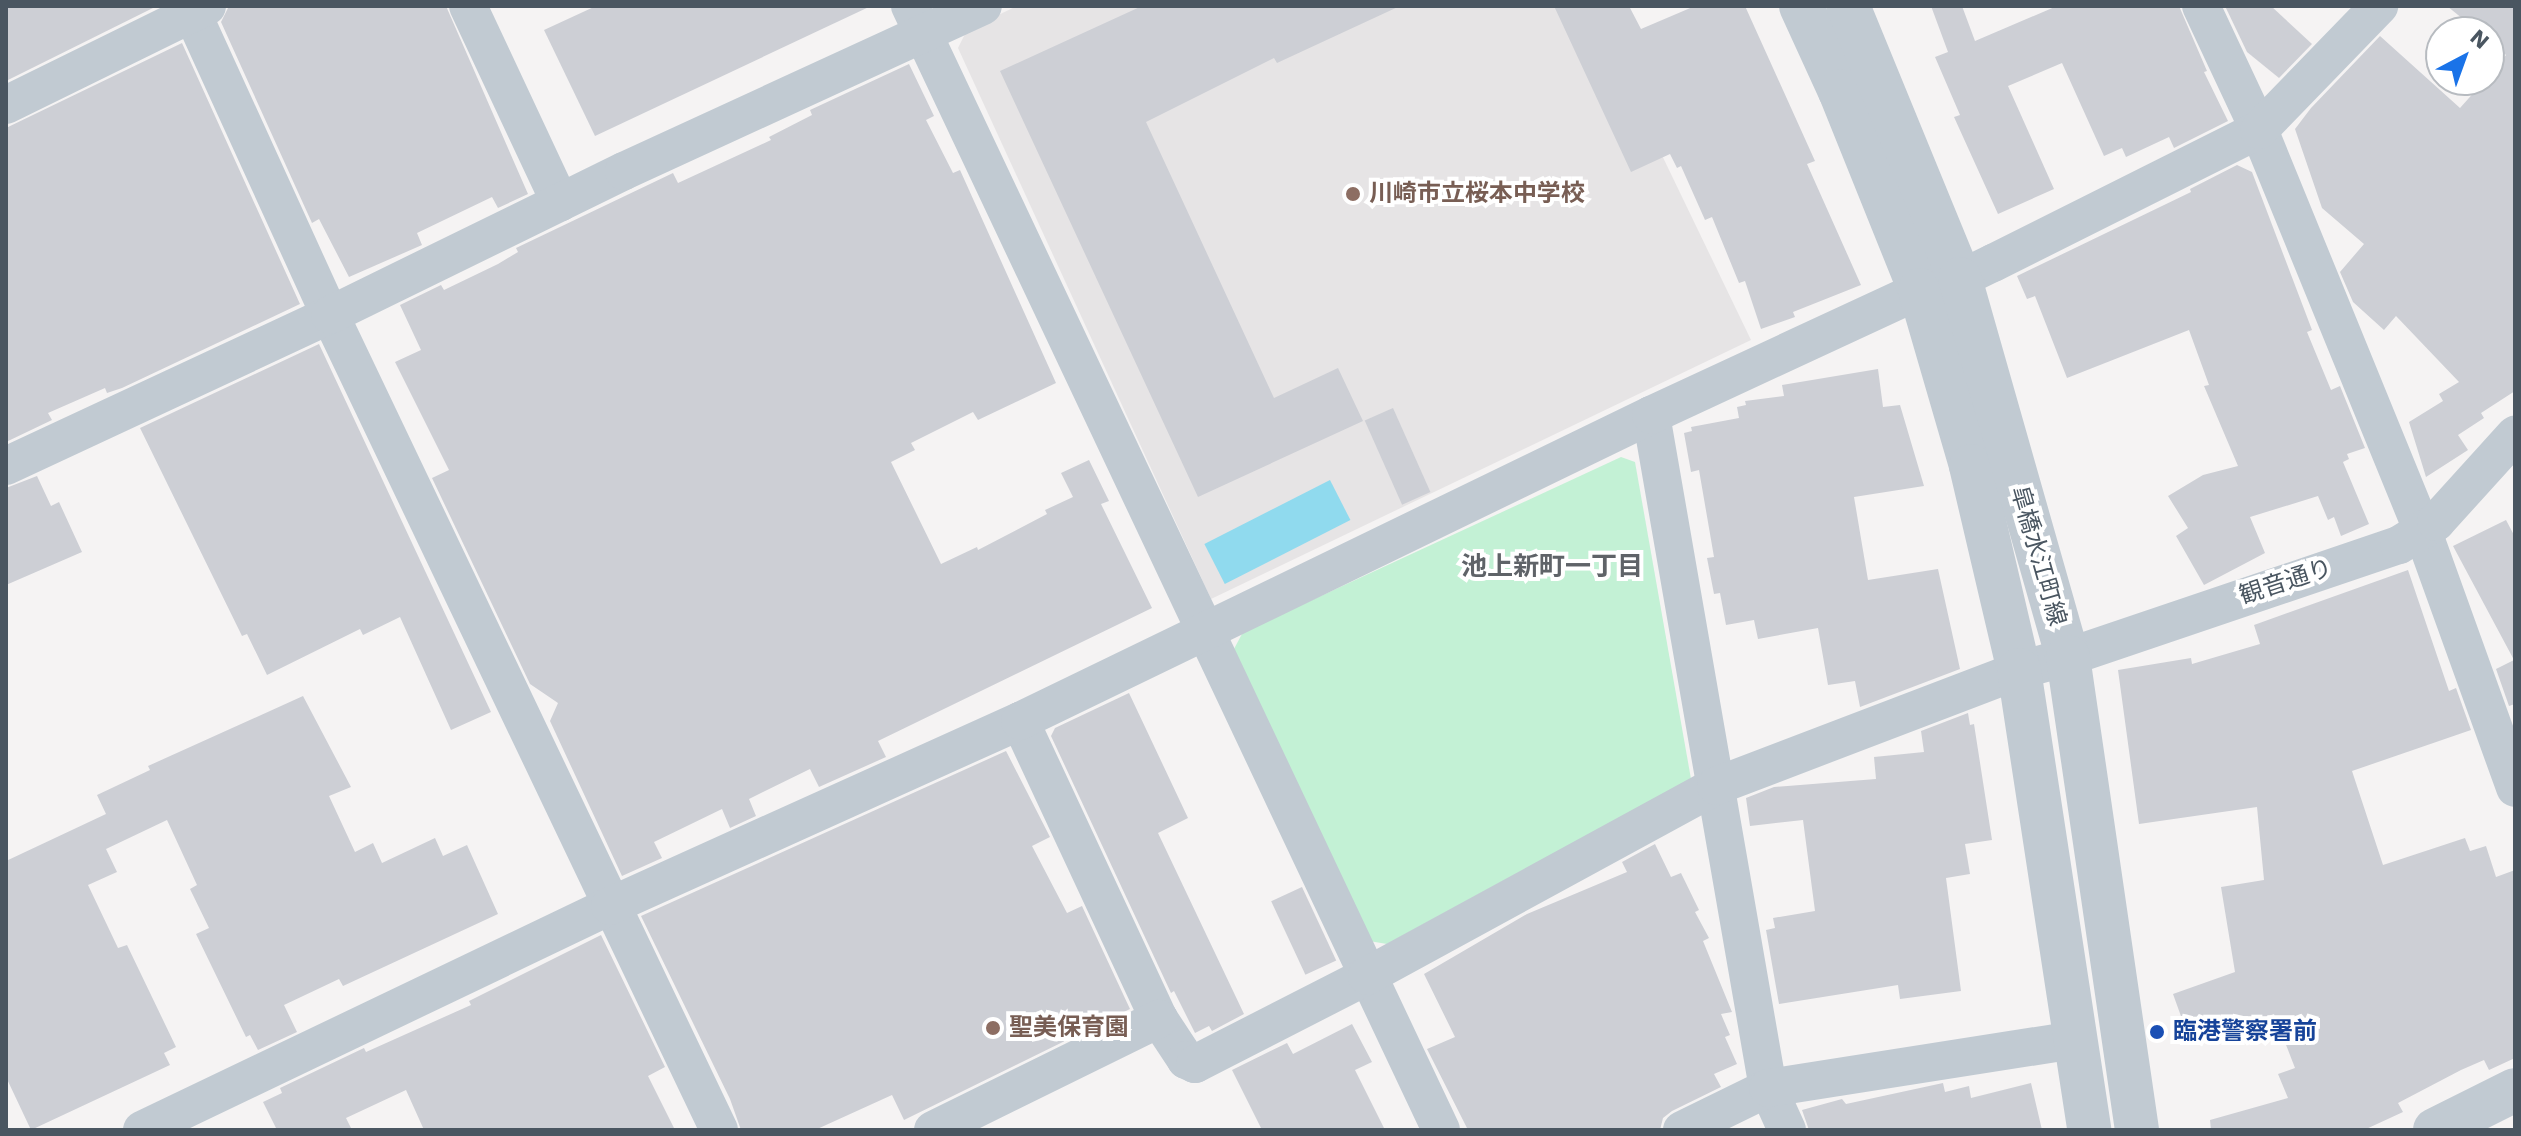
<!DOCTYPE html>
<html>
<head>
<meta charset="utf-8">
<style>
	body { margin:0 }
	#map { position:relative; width:2521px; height:1136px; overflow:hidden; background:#f5f3f3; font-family:"Work Sans","Noto Sans JP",sans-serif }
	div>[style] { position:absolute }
	.education>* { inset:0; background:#e6e4e5 }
	.green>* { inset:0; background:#c3f1d5 }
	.water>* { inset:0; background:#90daee; transform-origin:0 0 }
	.building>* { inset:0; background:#cdcfd5; transform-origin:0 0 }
	.minor>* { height:38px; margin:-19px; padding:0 19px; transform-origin:19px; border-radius:19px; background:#c1cad2 }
	.tertiary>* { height:44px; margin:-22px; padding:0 22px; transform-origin:22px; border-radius:22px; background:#c1cad2 }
	.dots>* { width:22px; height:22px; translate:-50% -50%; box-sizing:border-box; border:4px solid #fff; border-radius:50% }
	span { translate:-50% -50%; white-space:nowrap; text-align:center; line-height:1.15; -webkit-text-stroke:8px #fff; paint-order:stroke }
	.education-label { font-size:24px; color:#785e54; font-weight:700 }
	.left { translate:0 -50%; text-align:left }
	.street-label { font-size:24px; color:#4a5661 }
	.transit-label { font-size:24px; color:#164399; font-weight:700 }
	.neighbourhood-label { font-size:26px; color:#5f6368; font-weight:700 }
	.frame { position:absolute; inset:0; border:8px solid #4a5661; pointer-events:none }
	.north { position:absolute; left:2425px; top:16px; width:80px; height:80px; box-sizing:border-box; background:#fff; border:2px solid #b7bbc0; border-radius:50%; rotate:41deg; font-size:22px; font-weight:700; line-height:32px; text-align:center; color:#4a5661 }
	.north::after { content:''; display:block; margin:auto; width:28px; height:36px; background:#1a73e8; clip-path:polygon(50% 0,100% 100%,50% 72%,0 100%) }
</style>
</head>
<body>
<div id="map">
	<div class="education">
		<i style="clip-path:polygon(1017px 6px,1590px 6px,1751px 340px,1211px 599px,958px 48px,967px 30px)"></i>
	</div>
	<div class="green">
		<i style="clip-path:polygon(1621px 457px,1635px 462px,1691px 779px,1387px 944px,1369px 941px,1234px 649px,1243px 632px)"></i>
	</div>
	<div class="water">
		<i style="left:1330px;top:480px;width:45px;height:141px;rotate:63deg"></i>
	</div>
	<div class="building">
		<i style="clip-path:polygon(6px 6px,157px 6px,8px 80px)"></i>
		<i style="clip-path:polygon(229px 6px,446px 6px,528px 194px,498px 208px,492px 197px,417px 233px,422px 245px,349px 277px,319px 219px,312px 223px,221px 22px)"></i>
		<i style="clip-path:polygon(596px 6px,871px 6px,595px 136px,544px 30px)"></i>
		<i style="clip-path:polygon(1142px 6px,1400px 6px,1277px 63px,1274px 58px,1146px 122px,1274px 398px,1338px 368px,1363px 421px,1198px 497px,1000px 71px)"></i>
		<i style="clip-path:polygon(1554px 6px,1629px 6px,1641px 29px,1695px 6px,1745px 6px,1815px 161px,1807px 164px,1861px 285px,1793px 312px,1795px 317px,1761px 329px,1745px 281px,1739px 283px,1712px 217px,1705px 220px,1681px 166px,1677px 168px,1670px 154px,1631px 172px)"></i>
		<i style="clip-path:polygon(1931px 6px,1962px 6px,1975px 41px,2057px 6px,2179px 6px,2207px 71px,2204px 72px,2228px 121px,2174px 148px,2169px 137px,2126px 157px,2122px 148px,2104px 156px,2062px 63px,2008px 86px,2054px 189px,1998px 214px,1954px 117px,1960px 115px,1935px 57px,1948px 52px)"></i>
		<i style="clip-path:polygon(2225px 6px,2271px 6px,2312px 44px,2279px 78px,2247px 52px)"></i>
		<i style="clip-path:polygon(2447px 6px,2515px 6px,2515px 391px,2481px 413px,2484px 418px,2458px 435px,2468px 450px,2426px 477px,2409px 422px,2443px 401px,2439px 394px,2459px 382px,2396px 316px,2384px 330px,2353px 302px,2340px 272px,2364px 244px,2322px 208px,2295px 129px,2311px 108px,2380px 36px,2460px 108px,2485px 80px,2489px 80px,2489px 75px,2506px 55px,2489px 40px,2489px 32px,2479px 32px)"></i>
		<i style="clip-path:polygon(182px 43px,300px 304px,122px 388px,107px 393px,105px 388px,48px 413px,52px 420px,6px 442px,6px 128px)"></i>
		<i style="clip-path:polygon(909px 64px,934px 116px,926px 120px,953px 173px,960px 170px,1056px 383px,978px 420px,973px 412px,911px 443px,915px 450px,891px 462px,941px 564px,977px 547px,978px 550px,1047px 514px,1045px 510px,1073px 497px,1061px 473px,1089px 460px,1109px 501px,1101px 504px,1152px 608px,878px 741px,886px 757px,819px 787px,810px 769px,749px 799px,756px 816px,730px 828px,722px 809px,654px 842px,662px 858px,622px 876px,550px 721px,558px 703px,530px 684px,432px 478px,449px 470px,395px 362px,421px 350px,400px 305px,441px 285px,444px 290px,498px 264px,518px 252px,516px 248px,673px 173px,678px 183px,771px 140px,769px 137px,812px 115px,810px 110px)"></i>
		<i style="clip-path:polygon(2237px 165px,2252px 172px,2312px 330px,2307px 332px,2331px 390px,2340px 386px,2365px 448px,2347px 454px,2349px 459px,2343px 462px,2369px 524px,2341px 536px,2334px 517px,2328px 520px,2318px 496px,2250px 517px,2265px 553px,2204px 585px,2176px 536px,2188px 528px,2168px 496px,2203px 475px,2238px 466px,2204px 386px,2209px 385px,2189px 330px,2067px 378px,2035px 296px,2027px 299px,2017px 276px,2191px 192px,2190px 189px)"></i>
		<i style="clip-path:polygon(319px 344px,491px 712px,451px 730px,400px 617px,363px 635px,360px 629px,267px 675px,247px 634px,242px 636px,140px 428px)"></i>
		<i style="clip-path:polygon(1878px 369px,1883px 407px,1900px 405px,1924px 486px,1854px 497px,1868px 580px,1938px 569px,1960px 669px,1860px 707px,1855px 681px,1828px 685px,1818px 628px,1758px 639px,1754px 620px,1726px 625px,1720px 593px,1714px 594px,1707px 558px,1714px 557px,1699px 470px,1691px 472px,1684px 433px,1692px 431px,1691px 427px,1739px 418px,1737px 407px,1746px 405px,1745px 401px,1784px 396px,1782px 385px)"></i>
		<i style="left:1393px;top:408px;width:92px;height:31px;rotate:66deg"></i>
		<i style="clip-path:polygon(37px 476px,51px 506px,59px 502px,82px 552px,6px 585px,6px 488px)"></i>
		<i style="clip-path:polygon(2506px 520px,2515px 537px,2515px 704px,2509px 706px,2496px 669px,2514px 660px,2453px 546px)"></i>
		<i style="clip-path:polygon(2408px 570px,2449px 691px,2456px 688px,2471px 730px,2352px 771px,2383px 865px,2465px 838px,2470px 851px,2486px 846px,2496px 877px,2515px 870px,2515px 1058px,2489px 1070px,2484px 1060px,2461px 1070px,2398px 1103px,2403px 1112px,2364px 1130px,2211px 1130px,2210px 1120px,2288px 1098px,2278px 1074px,2295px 1068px,2274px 1014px,2191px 1044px,2173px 994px,2235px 972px,2221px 887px,2264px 880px,2257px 807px,2139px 824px,2118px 670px,2191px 658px,2192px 664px,2260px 644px,2254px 625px)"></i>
		<i style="clip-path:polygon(1129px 693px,1188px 818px,1158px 833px,1244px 1014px,1212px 1031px,1209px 1026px,1195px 1033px,1174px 991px,1171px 993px,1051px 736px,1055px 728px)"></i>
		<i style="clip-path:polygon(303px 696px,351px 787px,329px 796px,355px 852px,373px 843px,382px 863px,435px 838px,443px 856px,467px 845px,498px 914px,343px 986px,339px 979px,284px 1005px,297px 1032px,258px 1050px,250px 1035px,246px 1037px,196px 934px,209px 928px,190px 889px,197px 885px,167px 820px,106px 849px,117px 872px,88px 885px,118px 948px,127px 945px,176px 1047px,164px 1053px,170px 1065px,31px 1130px,6px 1077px,6px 861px,106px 814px,97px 795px,150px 770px,148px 766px)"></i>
		<i style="clip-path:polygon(1968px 713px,1970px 725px,1974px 724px,1992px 840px,1965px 844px,1970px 874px,1946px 878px,1961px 991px,1900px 999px,1898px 985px,1779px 1004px,1766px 930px,1775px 928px,1773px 918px,1815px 911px,1803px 820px,1750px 826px,1746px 798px,1774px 787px,1876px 779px,1874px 757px,1924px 752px,1921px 731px)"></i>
		<i style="clip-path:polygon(1006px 751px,1050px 837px,1032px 846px,1067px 913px,1082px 906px,1130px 1009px,904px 1120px,892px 1095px,815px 1130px,741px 1130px,730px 1099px,641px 916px)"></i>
		<i style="clip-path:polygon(1655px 844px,1671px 877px,1681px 873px,1699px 910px,1695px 912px,1709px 938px,1703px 941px,1732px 1012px,1721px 1014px,1730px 1035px,1725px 1037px,1737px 1064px,1714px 1074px,1721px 1087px,1672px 1111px,1663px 1118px,1660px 1130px,1468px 1130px,1427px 1049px,1455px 1037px,1424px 974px,1527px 914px,1627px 872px,1622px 862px)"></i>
		<i style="left:1302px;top:887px;width:81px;height:34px;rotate:65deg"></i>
		<i style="clip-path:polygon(601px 935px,665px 1067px,648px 1076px,675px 1130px,424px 1130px,406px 1090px,346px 1118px,352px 1130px,277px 1130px,263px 1102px,282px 1093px,280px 1088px,364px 1048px,366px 1052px,471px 1005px,469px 1001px)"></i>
		<i style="clip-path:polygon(1352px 1024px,1372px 1062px,1355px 1070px,1385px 1130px,1262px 1130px,1232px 1070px,1287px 1043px,1293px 1054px)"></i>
		<i style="clip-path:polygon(1943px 1083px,1945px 1092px,1969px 1086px,1971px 1098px,2031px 1083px,2042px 1130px,1809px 1130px,1802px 1110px,1842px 1099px,1846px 1104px)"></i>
	</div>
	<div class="minor">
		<i style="left:189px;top:6px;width:340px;rotate:65.5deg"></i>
		<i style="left:330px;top:315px;width:903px;rotate:64.48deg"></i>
		<i style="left:468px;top:6px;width:217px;rotate:64.9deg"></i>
		<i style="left:910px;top:6px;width:1243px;rotate:64.71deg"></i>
		<i style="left:2201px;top:6px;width:137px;rotate:64.9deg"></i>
		<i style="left:2259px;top:130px;width:434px;rotate:67.8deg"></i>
		<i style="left:2423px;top:532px;width:272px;rotate:70.2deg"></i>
		<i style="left:6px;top:105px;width:224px;rotate:-26.2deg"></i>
		<i style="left:1651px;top:415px;width:683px;rotate:80.14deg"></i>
		<i style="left:1768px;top:1088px;width:46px;rotate:65.7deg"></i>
		<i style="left:6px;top:466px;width:357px;rotate:-25deg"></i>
		<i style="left:330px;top:315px;width:327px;rotate:-26.1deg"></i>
		<i style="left:624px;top:171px;width:395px;rotate:-24.7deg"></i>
		<i style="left:1020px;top:721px;width:329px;rotate:65deg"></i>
		<i style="left:1159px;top:1019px;width:49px;rotate:56.6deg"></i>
		<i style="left:1186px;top:1060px;width:10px;rotate:24deg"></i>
		<i style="left:1195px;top:1064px;width:193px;rotate:-27.1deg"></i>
		<i style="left:1367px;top:976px;width:397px;rotate:-28.6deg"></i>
		<i style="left:1716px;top:786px;width:324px;rotate:-20.9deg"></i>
		<i style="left:2019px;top:670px;width:51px;rotate:-14.9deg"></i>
		<i style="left:2068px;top:657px;width:349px;rotate:-18.7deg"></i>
		<i style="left:2399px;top:545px;width:44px;rotate:-31.9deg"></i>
		<i style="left:2436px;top:522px;width:118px;rotate:-47.8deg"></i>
		<i style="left:142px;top:1130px;width:519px;rotate:-25.58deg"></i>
		<i style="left:610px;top:906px;width:450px;rotate:-24.3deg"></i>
		<i style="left:1020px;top:721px;width:701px;rotate:-25.87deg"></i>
		<i style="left:1651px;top:415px;width:297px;rotate:-24.9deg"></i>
		<i style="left:1920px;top:290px;width:41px;rotate:-15.4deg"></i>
		<i style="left:1960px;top:279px;width:37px;rotate:-26deg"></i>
		<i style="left:1993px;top:263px;width:297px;rotate:-26.6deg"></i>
		<i style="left:2259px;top:130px;width:173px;rotate:-45.9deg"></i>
		<i style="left:933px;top:1130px;width:252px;rotate:-26.2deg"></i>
		<i style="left:1682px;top:1130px;width:96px;rotate:-26deg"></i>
		<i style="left:1768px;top:1088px;width:312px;rotate:-8.9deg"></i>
	</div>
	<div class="tertiary">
		<i style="left:1801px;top:6px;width:94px;rotate:65.4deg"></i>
		<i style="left:1840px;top:91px;width:214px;rotate:68.1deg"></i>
		<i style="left:1920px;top:290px;width:183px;rotate:73.8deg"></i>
		<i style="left:1971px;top:466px;width:210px;rotate:76.8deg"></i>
		<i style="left:2019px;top:670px;width:465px;rotate:81.3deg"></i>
		<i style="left:1848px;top:6px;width:295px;rotate:67.7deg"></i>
		<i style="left:1960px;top:279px;width:393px;rotate:74.1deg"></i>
		<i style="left:2068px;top:657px;width:478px;rotate:81.7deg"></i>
		<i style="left:2435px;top:1130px;width:89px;rotate:-26.6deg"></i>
	</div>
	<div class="dots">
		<i style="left:1353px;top:194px;background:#8d6e63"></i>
		<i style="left:993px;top:1028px;background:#8d6e63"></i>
		<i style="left:2157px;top:1032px;background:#1a4fb4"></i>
	</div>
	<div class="education-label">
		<span class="left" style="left:1369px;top:194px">川崎市立桜本中学校</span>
		<span class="left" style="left:1009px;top:1028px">聖美保育園</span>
	</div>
	<div class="street-label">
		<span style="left:2038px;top:556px;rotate:74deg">皐橋水江町線</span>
		<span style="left:2286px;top:582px;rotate:-18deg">観音通り</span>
	</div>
	<div class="transit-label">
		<span class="left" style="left:2173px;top:1032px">臨港警察署前</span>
	</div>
	<div class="neighbourhood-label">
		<span style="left:1552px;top:567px">池上新町一丁目</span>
	</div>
	<div class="frame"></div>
	<div class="north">N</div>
</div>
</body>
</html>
